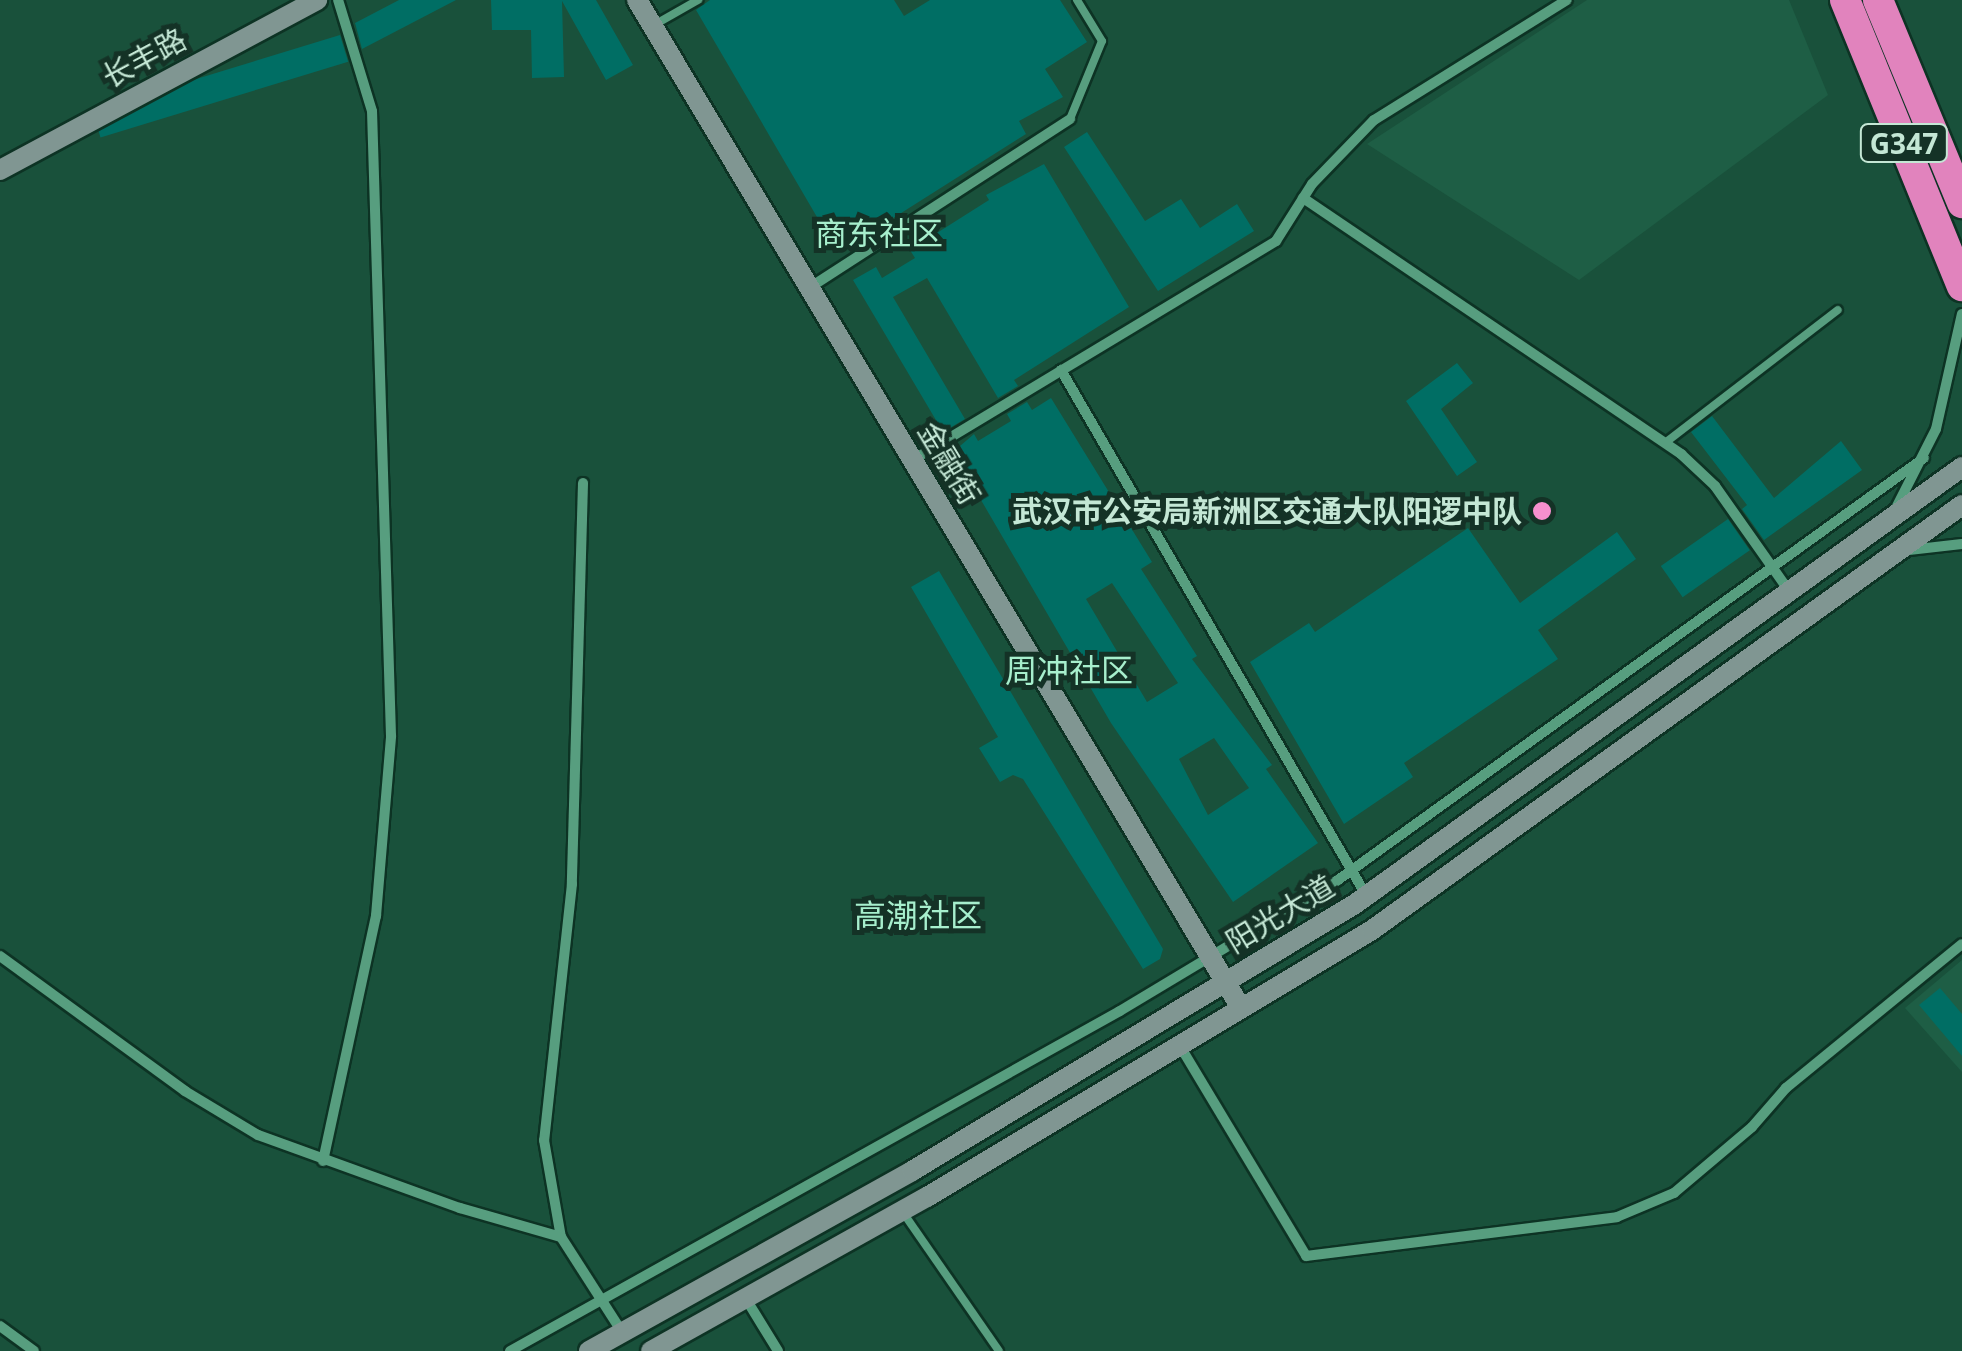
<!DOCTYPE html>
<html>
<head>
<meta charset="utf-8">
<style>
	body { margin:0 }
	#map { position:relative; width:1962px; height:1351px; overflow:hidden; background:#19513b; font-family:"Open Sans","Noto Sans SC",sans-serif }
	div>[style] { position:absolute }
	.built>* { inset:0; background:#1e5e45 }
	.building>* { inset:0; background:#006e64; transform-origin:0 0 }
	.roads { filter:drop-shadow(2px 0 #0d3324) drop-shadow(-2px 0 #0d3324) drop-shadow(0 2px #0d3324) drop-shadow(0 -2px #0d3324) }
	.lane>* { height:8px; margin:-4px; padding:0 4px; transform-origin:4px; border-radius:4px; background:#579e7f }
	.street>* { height:10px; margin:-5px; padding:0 5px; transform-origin:5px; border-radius:5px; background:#579e7f }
	.secondary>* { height:20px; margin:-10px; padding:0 10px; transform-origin:10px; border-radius:10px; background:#809692 }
	.highway>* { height:30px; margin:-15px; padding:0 15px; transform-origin:15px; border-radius:15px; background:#e183bd }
	.dots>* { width:28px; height:28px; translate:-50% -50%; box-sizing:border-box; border:5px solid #143226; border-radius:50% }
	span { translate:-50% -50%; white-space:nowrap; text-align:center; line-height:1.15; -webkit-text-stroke:10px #143226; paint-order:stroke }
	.shield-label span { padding:2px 8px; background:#143226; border:2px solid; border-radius:8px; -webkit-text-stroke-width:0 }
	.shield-label { font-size:28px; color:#c4e7d5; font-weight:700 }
	.street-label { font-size:30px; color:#c4e7d5 }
	.poi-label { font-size:30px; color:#c4e7d5; font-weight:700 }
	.right { translate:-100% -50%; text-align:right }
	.neighbourhood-label { font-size:32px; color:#a7efcd }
</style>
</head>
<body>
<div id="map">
	<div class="built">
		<i style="clip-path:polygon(1587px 0,1789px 0,1828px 95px,1579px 280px,1367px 144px)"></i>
		<i style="clip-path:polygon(1962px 960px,1962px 1072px,1905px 1008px)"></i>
	</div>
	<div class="building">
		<i style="clip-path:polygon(399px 0,456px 0,362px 49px,355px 23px)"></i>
		<i style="clip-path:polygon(491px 0,596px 0,633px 65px,606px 80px,562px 1px,564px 77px,532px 78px,531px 30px,492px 30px)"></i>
		<i style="clip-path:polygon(710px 0,894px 0,904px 16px,930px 0,1060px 0,1087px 42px,1045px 69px,1063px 97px,1019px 121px,1026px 134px,838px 253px,696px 10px)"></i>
		<i style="left:340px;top:35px;width:28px;height:259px;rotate:73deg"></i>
		<i style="clip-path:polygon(1087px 132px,1145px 221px,1181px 199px,1200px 228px,1237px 204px,1254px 231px,1158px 291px,1064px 147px)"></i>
		<i style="clip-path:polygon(1044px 164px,1129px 307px,1014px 380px,1018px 386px,998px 398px,927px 278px,893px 297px,965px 419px,943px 432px,853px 280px,876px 267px,882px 278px,915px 258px,910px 250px,989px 200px,986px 195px)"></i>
		<i style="clip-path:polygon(1457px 363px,1473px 383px,1441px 409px,1477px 462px,1457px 476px,1406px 401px)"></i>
		<i style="clip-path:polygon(evenodd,1051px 398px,1152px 562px,1141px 569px,1197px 656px,1192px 659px,1272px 765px,1266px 769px,1318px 843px,1233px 902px,1111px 723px,953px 452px,974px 434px,978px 441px,1011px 421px,1007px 414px,1027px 402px,1032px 410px,1051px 398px,1112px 583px,1178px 683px,1147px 702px,1086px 599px,1112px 583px,1051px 398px,1214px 738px,1249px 788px,1208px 815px,1179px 759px,1214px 738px)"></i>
		<i style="clip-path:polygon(1712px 416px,1774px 498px,1841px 441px,1862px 470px,1764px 540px,1742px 509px,1747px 505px,1691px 432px)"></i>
		<i style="left:1728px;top:519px;width:38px;height:82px;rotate:55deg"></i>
		<i style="clip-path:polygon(1468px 528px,1520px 603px,1617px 532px,1636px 559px,1538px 630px,1558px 659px,1404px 763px,1413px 777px,1344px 824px,1250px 662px,1309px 623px,1315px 632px)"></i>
		<i style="clip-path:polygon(939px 571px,1163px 949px,1160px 959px,1143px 969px,1023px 779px,1013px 775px,1000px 782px,979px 748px,998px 737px,911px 587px)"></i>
		<i style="clip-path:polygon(1940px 988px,1962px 1014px,1962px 1056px,1919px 1005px)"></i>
	</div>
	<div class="roads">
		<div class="lane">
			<i style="left:654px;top:25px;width:51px;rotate:-29.6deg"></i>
			<i style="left:1070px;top:119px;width:84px;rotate:-67.7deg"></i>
			<i style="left:1102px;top:41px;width:48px;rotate:-121.4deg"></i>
			<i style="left:1665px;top:443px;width:218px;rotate:-37.6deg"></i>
			<i style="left:902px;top:1211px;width:170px;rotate:55.3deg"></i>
		</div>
		<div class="street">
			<i style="left:1303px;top:198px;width:457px;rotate:34.1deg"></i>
			<i style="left:1681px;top:454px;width:47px;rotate:43.3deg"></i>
			<i style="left:1715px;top:486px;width:128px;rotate:54.8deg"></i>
			<i style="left:809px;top:288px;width:311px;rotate:-32.9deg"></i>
			<i style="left:1061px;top:370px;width:607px;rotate:59.85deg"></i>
			<i style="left:913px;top:460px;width:424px;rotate:-31.1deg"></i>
			<i style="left:1276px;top:241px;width:67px;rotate:-57.7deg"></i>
			<i style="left:1312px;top:184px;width:89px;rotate:-45.9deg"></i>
			<i style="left:1374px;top:120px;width:227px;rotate:-31.9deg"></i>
			<i style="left:583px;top:483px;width:401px;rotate:91.6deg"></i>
			<i style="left:572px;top:884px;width:258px;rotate:96.2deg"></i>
			<i style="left:544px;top:1140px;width:98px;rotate:80.1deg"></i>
			<i style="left:561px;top:1237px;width:113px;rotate:57.3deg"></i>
			<i style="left:1897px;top:506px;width:86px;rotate:-63.1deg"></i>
			<i style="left:1936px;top:429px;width:118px;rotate:-77.3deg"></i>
			<i style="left:1909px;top:550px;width:53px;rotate:-6.5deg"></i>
			<i style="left:0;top:956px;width:229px;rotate:36.1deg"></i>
			<i style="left:185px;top:1091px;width:85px;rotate:31.1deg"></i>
			<i style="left:258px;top:1135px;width:215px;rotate:19.9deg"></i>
			<i style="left:460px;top:1208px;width:105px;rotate:16deg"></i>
			<i style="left:1180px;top:1046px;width:245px;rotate:59deg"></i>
			<i style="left:1306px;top:1256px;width:313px;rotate:-7.1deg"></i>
			<i style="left:1617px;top:1217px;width:62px;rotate:-22.8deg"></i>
			<i style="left:1674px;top:1193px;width:102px;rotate:-40.2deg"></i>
			<i style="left:1752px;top:1127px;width:52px;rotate:-48.9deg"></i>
			<i style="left:1786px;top:1088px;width:227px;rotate:-39.3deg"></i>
			<i style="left:323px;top:1161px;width:251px;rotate:-77.8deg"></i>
			<i style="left:376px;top:916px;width:181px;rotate:-85.2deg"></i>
			<i style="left:391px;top:736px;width:625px;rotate:-91.74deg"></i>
			<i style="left:372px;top:111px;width:116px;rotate:-107deg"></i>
			<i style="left:746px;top:1299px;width:61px;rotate:58.4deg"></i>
			<i style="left:0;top:1326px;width:42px;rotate:36.3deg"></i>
			<i style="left:510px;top:1351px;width:698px;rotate:-29.13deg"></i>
			<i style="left:1120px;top:1011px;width:254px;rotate:-31deg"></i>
			<i style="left:1338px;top:880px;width:722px;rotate:-35.76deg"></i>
		</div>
		<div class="secondary">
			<i style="left:637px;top:0;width:1175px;rotate:59.07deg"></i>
			<i style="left:0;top:170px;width:360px;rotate:-28.2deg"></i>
			<i style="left:589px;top:1351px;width:370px;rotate:-29.1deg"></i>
			<i style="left:912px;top:1171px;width:517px;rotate:-31.08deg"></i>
			<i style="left:1355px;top:904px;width:748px;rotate:-35.75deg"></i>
			<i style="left:651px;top:1351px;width:316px;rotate:-29.2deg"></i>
			<i style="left:927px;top:1197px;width:519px;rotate:-30.96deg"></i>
			<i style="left:1372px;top:930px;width:727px;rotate:-35.77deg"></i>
		</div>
		<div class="highway">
			<i style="left:1845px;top:0;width:309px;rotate:67.8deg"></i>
			<i style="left:1878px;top:0;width:220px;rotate:67.5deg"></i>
		</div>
	</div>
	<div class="dots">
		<i style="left:1542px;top:511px;background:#f790ce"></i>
	</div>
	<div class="shield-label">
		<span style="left:1904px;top:143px">G347</span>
	</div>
	<div class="street-label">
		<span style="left:144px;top:58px;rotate:-28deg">长丰路</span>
		<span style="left:949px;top:463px;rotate:59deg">金融街</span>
		<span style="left:1280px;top:914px;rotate:-31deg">阳光大道</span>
	</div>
	<div class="poi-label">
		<span class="right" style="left:1522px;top:511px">武汉市公安局新洲区交通大队阳逻中队</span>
	</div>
	<div class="neighbourhood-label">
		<span style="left:879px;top:233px">商东社区</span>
		<span style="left:1069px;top:670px">周冲社区</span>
		<span style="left:918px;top:915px">高潮社区</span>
	</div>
</div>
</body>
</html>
